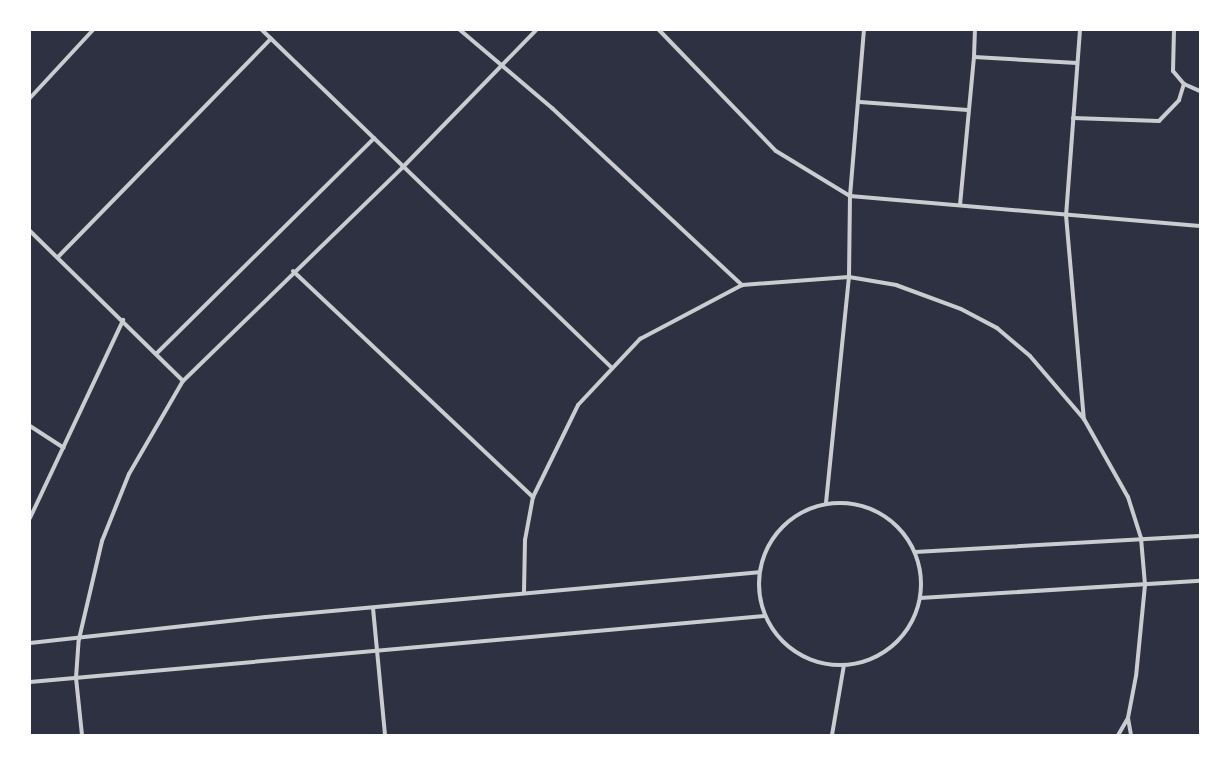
<!DOCTYPE html>
<html>
<head>
<meta charset="utf-8">
<style>
	body { margin:0 }
	#map { position:relative; width:1230px; height:765px; overflow:hidden; background:#2d3142; font-family:Raleway,sans-serif }
	div>[style] { position:absolute }
	.minor>* { height:4px; margin:-2px; padding:0 2px; transform-origin:2px; border-radius:2px; background:#caccd0 }
	.minor>.ring { margin:-2px; padding:0; box-sizing:content-box; background:none; border:4px solid #caccd0; border-radius:50% }
	span { translate:-50% -50%; white-space:nowrap; text-align:center; line-height:1.15; -webkit-text-stroke:4px #fff; paint-order:stroke }
	.frame { position:absolute; inset:0; border:31px solid #fff; pointer-events:none }
</style>
</head>
<body>
<div id="map">
	<div class="minor">
		<i style="left:262px;top:30px;width:485px;rotate:44deg"></i>
		<i style="left:460px;top:30px;width:121px;rotate:40.3deg"></i>
		<i style="left:552px;top:108px;width:260px;rotate:43deg"></i>
		<i style="left:659px;top:30px;width:168px;rotate:46deg"></i>
		<i style="left:776px;top:151px;width:87px;rotate:31.3deg"></i>
		<i style="left:850px;top:196px;width:351px;rotate:4.9deg"></i>
		<i style="left:1080px;top:30px;width:186px;rotate:94.3deg"></i>
		<i style="left:1066px;top:215px;width:205px;rotate:85deg"></i>
		<i style="left:1174px;top:30px;width:41px;rotate:91.4deg"></i>
		<i style="left:1173px;top:71px;width:17px;rotate:50deg"></i>
		<i style="left:1184px;top:84px;width:17px;rotate:24deg"></i>
		<i style="left:974px;top:57px;width:27px;rotate:-88deg"></i>
		<i style="left:30px;top:98px;width:93px;rotate:-47.2deg"></i>
		<i style="left:860px;top:102px;width:108px;rotate:4.2deg"></i>
		<i style="left:1073px;top:118px;width:86px;rotate:2deg"></i>
		<i style="left:1159px;top:121px;width:29px;rotate:-46deg"></i>
		<i style="left:1179px;top:100px;width:17px;rotate:-73deg"></i>
		<i style="left:960px;top:205px;width:149px;rotate:-84.6deg"></i>
		<i style="left:974px;top:57px;width:103px;rotate:3.3deg"></i>
		<i style="left:30px;top:231px;width:214px;rotate:44.4deg"></i>
		<i style="left:58px;top:257px;width:305px;rotate:-45.7deg"></i>
		<i style="left:293px;top:271px;width:330px;rotate:43.3deg"></i>
		<i style="left:156px;top:354px;width:307px;rotate:-44.7deg"></i>
		<i style="left:30px;top:426px;width:40px;rotate:32.9deg"></i>
		<i class="ring" style="left:759px;top:503px;width:158px;height:158px"></i>
		<i style="left:826px;top:503px;width:227px;rotate:-84.2deg"></i>
		<i style="left:849px;top:277px;width:81px;rotate:-89.3deg"></i>
		<i style="left:850px;top:196px;width:167px;rotate:-85.2deg"></i>
		<i style="left:30px;top:518px;width:219px;rotate:-64.8deg"></i>
		<i style="left:915px;top:552px;width:285px;rotate:-3.2deg"></i>
		<i style="left:524px;top:592px;width:52px;rotate:-88.9deg"></i>
		<i style="left:525px;top:540px;width:44px;rotate:-79.5deg"></i>
		<i style="left:533px;top:497px;width:102px;rotate:-63.9deg"></i>
		<i style="left:578px;top:405px;width:91px;rotate:-46.8deg"></i>
		<i style="left:640px;top:339px;width:115px;rotate:-27.9deg"></i>
		<i style="left:742px;top:285px;width:107px;rotate:-4.3deg"></i>
		<i style="left:849px;top:277px;width:48px;rotate:9.7deg"></i>
		<i style="left:896px;top:285px;width:69px;rotate:20.3deg"></i>
		<i style="left:961px;top:309px;width:41px;rotate:27.8deg"></i>
		<i style="left:997px;top:328px;width:43px;rotate:40.3deg"></i>
		<i style="left:1030px;top:356px;width:83px;rotate:49.4deg"></i>
		<i style="left:1084px;top:419px;width:90px;rotate:60.6deg"></i>
		<i style="left:1128px;top:497px;width:43px;rotate:72.4deg"></i>
		<i style="left:1141px;top:538px;width:47px;rotate:85.1deg"></i>
		<i style="left:1145px;top:585px;width:91px;rotate:95.6deg"></i>
		<i style="left:1136px;top:676px;width:43px;rotate:100.8deg"></i>
		<i style="left:1128px;top:718px;width:20px;rotate:120deg"></i>
		<i style="left:920px;top:598px;width:281px;rotate:-3.5deg"></i>
		<i style="left:373px;top:608px;width:128px;rotate:84.6deg"></i>
		<i style="left:30px;top:643px;width:237px;rotate:-6.3deg"></i>
		<i style="left:266px;top:617px;width:495px;rotate:-5.2deg"></i>
		<i style="left:30px;top:682px;width:737px;rotate:-5.14deg"></i>
		<i style="left:1128px;top:718px;width:17px;rotate:80deg"></i>
		<i style="left:82px;top:735px;width:57px;rotate:-96deg"></i>
		<i style="left:76px;top:678px;width:39px;rotate:-86deg"></i>
		<i style="left:79px;top:639px;width:101px;rotate:-76.8deg"></i>
		<i style="left:102px;top:541px;width:72px;rotate:-68.1deg"></i>
		<i style="left:129px;top:474px;width:108px;rotate:-59.9deg"></i>
		<i style="left:183px;top:381px;width:305px;rotate:-44.2deg"></i>
		<i style="left:402px;top:168px;width:192px;rotate:-45.8deg"></i>
		<i style="left:832px;top:735px;width:71px;rotate:-80.3deg"></i>
	</div>
	<div class="frame"></div>
</div>
</body>
</html>
